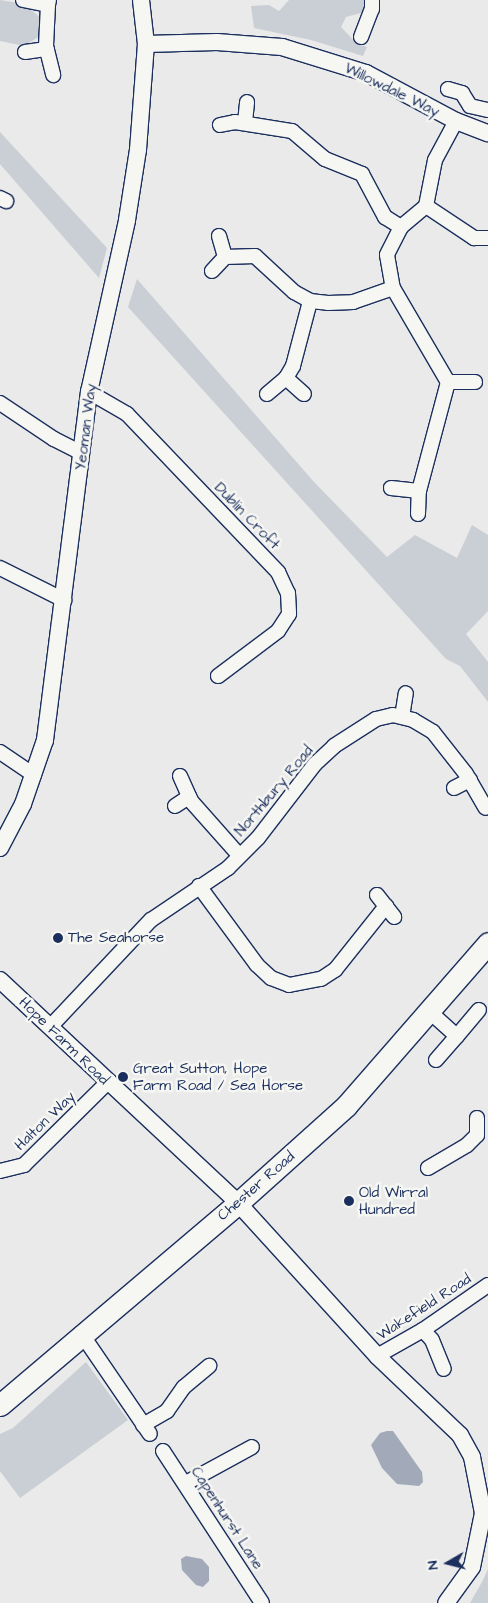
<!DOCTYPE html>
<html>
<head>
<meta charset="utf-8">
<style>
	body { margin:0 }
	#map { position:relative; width:488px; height:1603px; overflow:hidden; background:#e9eae9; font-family:"Architects Daughter",sans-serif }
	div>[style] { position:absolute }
	.green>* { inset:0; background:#caced5 }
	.water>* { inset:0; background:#a2aaba }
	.roads { filter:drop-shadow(1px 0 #1b2f5e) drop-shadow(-1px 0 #1b2f5e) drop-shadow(0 1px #1b2f5e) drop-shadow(0 -1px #1b2f5e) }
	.minor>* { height:14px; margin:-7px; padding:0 7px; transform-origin:7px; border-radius:7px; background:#f6f6f2 }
	.tertiary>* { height:16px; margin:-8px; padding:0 8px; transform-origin:8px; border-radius:8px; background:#f6f6f2 }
	.primary>* { height:21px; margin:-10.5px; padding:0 10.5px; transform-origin:10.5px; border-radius:10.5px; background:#f6f6f2 }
	.dots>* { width:14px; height:14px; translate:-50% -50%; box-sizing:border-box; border:2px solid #f6f6f2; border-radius:50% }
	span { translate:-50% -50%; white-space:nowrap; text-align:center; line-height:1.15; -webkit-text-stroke:5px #f6f6f2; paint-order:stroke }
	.street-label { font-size:15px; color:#1b2f5e }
	.poi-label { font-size:15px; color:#1b2f5e }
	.left { translate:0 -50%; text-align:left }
	.north { position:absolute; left:423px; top:1538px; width:50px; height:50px; -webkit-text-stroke:4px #f6f6f2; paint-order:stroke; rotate:262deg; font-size:14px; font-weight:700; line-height:20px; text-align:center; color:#1b2f5e }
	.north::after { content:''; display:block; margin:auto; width:18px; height:22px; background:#1b2f5e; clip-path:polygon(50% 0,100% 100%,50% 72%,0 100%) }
</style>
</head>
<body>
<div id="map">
	<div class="green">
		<i style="clip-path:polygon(0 0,24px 4px,43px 20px,43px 34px,24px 46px,0 41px)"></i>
		<i style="clip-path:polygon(289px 0,364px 0,364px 12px,346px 17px,341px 27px,357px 44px,367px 47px,363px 56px,311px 40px,254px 28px,251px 6px,269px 5px,279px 11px)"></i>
		<i style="clip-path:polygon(0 132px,107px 248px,99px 278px,0 164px)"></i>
		<i style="clip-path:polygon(137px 279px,314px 482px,387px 557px,415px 535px,457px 558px,472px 525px,488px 535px,488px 611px,466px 634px,488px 662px,488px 702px,460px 666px,446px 659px,128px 307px)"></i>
		<i style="clip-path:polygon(86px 1362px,128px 1420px,20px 1498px,0 1471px,0 1434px,13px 1428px)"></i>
		<i style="clip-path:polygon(488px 1569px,488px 1603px,470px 1603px,482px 1582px)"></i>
	</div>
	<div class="water">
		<i style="clip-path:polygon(387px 1431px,393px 1431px,422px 1472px,423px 1482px,419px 1486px,397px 1484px,382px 1468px,371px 1445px,380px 1433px)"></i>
		<i style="clip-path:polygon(186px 1556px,202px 1559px,209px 1567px,209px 1581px,203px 1587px,196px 1585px,182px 1570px,181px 1559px)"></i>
	</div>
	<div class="roads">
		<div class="minor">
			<i style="left:23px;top:0;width:25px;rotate:11deg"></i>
			<i style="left:48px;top:5px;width:5px;rotate:-79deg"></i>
			<i style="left:48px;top:5px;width:41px;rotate:92.8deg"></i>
			<i style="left:46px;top:46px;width:30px;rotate:76deg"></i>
			<i style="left:361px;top:37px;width:30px;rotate:-69deg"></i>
			<i style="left:372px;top:9px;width:9px;rotate:-90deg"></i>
			<i style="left:25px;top:52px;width:22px;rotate:-8deg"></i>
			<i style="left:448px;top:89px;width:15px;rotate:16deg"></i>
			<i style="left:462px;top:93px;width:15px;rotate:58deg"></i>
			<i style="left:470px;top:106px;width:18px;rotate:13deg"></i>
			<i style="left:456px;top:121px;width:44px;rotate:118.3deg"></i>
			<i style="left:435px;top:160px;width:47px;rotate:101.1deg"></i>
			<i style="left:426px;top:206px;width:33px;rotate:140deg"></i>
			<i style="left:401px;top:227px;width:31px;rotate:117deg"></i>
			<i style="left:387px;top:255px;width:34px;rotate:80deg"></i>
			<i style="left:393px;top:288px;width:109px;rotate:59.7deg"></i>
			<i style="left:448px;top:382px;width:27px"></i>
			<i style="left:245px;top:122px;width:20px;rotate:-84deg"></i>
			<i style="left:220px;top:125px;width:15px;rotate:-11deg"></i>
			<i style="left:235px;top:122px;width:58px;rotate:9deg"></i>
			<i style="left:292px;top:131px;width:43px;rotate:40.3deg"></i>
			<i style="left:325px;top:159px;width:40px;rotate:22deg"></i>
			<i style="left:362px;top:174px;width:49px;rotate:61.9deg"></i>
			<i style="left:385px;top:217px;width:19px;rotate:32deg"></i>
			<i style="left:0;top:198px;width:7px;rotate:27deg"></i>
			<i style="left:426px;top:206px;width:58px;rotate:33.7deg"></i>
			<i style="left:474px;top:238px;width:14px"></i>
			<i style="left:219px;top:236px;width:22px;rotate:74deg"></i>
			<i style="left:212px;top:271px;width:19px;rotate:-47deg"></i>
			<i style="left:225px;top:257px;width:30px;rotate:-2deg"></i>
			<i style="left:255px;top:256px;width:53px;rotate:42.7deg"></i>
			<i style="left:294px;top:292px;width:18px;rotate:29deg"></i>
			<i style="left:310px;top:301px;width:18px;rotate:6deg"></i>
			<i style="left:328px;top:303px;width:25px;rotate:-2deg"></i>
			<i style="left:353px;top:302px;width:42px;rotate:-19.3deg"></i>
			<i style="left:286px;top:378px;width:24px;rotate:42deg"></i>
			<i style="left:89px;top:392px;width:44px;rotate:30.1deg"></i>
			<i style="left:127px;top:414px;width:219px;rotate:46.3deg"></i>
			<i style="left:278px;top:572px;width:23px;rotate:65deg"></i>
			<i style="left:288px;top:593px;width:21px;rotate:87deg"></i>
			<i style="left:289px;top:614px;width:20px;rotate:123deg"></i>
			<i style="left:278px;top:631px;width:75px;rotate:143.1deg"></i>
			<i style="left:267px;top:394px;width:25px;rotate:-40deg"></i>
			<i style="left:286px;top:378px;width:14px;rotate:-60deg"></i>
			<i style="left:293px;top:366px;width:67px;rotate:-75.3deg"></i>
			<i style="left:0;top:403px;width:65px;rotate:33.7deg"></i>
			<i style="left:54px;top:439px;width:31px;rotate:27deg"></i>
			<i style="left:391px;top:488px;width:28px;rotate:6deg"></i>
			<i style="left:418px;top:514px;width:23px;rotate:-88deg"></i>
			<i style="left:419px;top:491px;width:113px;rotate:-75.1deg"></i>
			<i style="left:0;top:568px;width:72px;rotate:26.6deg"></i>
			<i style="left:402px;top:717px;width:24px;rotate:-81deg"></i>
			<i style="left:0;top:752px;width:41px;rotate:34.1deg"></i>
			<i style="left:180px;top:776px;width:27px;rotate:66deg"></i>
			<i style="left:191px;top:801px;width:72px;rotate:48.4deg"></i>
			<i style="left:454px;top:788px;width:18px;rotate:-27deg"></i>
			<i style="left:175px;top:806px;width:17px;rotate:-33deg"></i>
			<i style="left:199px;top:886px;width:98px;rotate:53.7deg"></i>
			<i style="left:257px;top:965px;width:19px;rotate:43deg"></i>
			<i style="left:271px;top:978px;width:19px;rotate:21deg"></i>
			<i style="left:289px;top:985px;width:33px;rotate:-11deg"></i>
			<i style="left:321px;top:979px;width:17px;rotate:-33deg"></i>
			<i style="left:335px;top:970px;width:82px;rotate:-51.4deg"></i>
			<i style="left:377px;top:895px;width:28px;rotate:52deg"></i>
			<i style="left:430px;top:1012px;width:36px;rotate:42deg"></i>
			<i style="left:457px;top:1036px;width:34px;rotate:-50deg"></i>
			<i style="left:50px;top:1027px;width:147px;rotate:-46.7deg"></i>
			<i style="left:151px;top:920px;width:93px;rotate:-34deg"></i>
			<i style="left:228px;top:868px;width:42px;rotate:-45deg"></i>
			<i style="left:258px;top:838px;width:93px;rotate:-52.4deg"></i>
			<i style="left:315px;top:764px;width:26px;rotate:-43deg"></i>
			<i style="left:334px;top:746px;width:50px;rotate:-32.7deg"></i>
			<i style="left:376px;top:719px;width:17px;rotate:-13deg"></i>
			<i style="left:393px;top:715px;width:21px;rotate:14deg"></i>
			<i style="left:413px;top:720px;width:23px;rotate:31deg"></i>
			<i style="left:433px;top:732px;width:53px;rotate:51.8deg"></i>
			<i style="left:466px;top:774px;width:39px;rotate:60deg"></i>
			<i style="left:436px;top:1060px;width:32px;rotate:-49deg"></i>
			<i style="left:428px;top:1168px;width:45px;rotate:-30.5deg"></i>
			<i style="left:467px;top:1145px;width:14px;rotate:-45deg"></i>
			<i style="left:477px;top:1135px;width:17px;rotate:-90deg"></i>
			<i style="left:0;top:1171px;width:25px;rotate:-14deg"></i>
			<i style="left:24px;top:1165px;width:117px;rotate:-44.7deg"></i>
			<i style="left:423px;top:1330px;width:13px;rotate:48deg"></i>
			<i style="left:432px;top:1340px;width:31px;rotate:68deg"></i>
			<i style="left:81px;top:1333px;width:122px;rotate:55.7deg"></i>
			<i style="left:377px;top:1356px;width:53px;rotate:-29.5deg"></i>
			<i style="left:423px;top:1330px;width:79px;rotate:-34.7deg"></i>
			<i style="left:143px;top:1425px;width:28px;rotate:-30deg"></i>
			<i style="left:167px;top:1411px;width:29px;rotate:-55deg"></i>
			<i style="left:184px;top:1387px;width:33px;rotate:-40deg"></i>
			<i style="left:163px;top:1451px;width:181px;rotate:56.9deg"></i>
			<i style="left:186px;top:1483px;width:75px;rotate:-28.6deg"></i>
		</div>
		<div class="tertiary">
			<i style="left:146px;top:44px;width:71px;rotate:-1.6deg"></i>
			<i style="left:217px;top:42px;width:65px;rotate:4.4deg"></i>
			<i style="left:282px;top:47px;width:88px;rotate:17.2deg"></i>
			<i style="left:366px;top:73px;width:102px;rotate:28.1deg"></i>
			<i style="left:456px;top:121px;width:34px;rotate:21deg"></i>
			<i style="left:0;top:848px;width:50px;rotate:-62.4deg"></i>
			<i style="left:23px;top:804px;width:68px;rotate:-71deg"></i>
			<i style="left:45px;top:740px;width:351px;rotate:-82.8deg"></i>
			<i style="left:89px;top:392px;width:176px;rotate:-77.5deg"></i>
			<i style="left:127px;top:220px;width:71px;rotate:-81.1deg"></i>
			<i style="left:138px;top:150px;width:106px;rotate:-85.7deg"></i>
			<i style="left:146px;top:44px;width:44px;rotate:-96.5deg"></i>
			<i style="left:0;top:980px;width:326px;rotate:43.1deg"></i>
			<i style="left:238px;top:1203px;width:207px;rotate:47.7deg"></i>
			<i style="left:377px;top:1356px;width:115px;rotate:43.6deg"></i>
			<i style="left:460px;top:1435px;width:25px;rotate:61deg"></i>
			<i style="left:472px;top:1457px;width:57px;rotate:78.9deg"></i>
			<i style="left:483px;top:1513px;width:55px;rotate:101.5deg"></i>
			<i style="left:472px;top:1567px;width:44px;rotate:125.8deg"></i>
		</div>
		<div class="primary">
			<i style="left:0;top:1405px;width:312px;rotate:-40.3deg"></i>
			<i style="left:238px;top:1203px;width:145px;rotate:-41.9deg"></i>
			<i style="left:346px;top:1106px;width:216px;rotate:-48.9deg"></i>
		</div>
	</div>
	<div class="dots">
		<i style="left:58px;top:938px;background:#1b2f5e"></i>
		<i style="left:123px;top:1077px;background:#1b2f5e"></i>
		<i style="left:349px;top:1201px;background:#1b2f5e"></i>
	</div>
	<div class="street-label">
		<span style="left:392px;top:90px;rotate:26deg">Willowdale Way</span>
		<span style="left:86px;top:427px;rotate:-83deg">Yeoman Way</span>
		<span style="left:247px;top:516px;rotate:46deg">Dublin Croft</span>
		<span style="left:274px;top:791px;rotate:-50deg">Northbury Road</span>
		<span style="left:64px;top:1041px;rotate:44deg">Hope Farm Road</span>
		<span style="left:45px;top:1121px;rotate:-44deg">Halton Way</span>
		<span style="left:256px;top:1186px;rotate:-41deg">Chester Road</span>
		<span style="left:424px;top:1307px;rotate:-33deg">Wakefield Road</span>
		<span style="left:227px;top:1518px;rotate:57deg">Capenhurst Lane</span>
	</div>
	<div class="poi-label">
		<span class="left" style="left:68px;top:938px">The Seahorse</span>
		<span class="left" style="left:133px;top:1077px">Great Sutton, Hope<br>Farm Road / Sea Horse</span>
		<span class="left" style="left:359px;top:1201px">Old Wirral<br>Hundred</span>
	</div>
	<div class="north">N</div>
</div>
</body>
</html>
